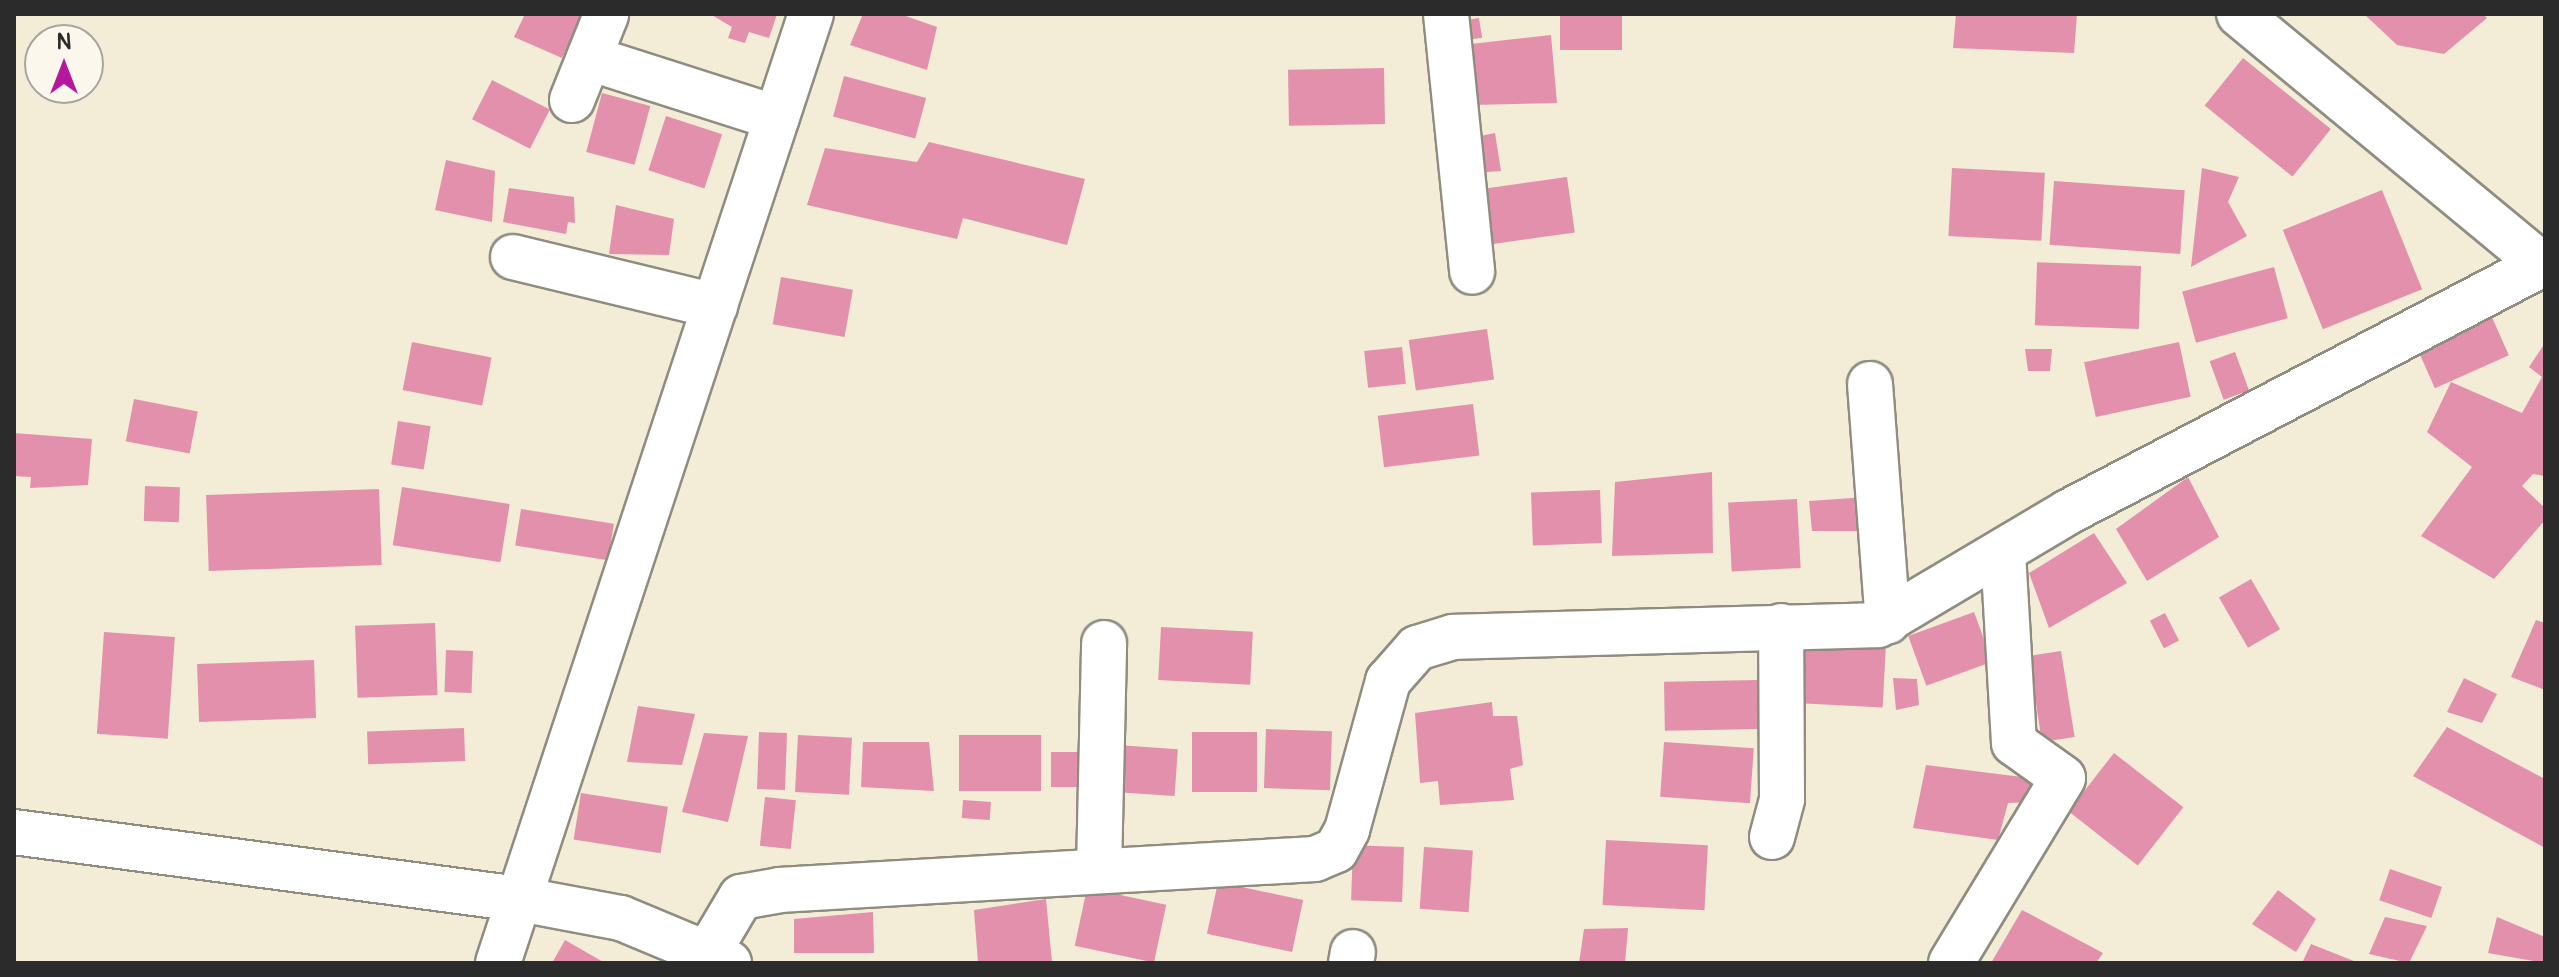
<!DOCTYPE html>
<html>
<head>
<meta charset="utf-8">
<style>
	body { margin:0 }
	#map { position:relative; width:2559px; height:977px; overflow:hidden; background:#f3ecd6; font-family:Pangolin,sans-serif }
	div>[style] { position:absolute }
	.building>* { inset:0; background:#e390ad; transform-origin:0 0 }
	.roads { filter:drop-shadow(2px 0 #8f8c80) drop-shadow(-2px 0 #8f8c80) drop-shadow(0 2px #8f8c80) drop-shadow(0 -2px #8f8c80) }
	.minor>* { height:44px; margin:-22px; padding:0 22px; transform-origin:22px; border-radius:22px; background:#fff }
	.tertiary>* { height:44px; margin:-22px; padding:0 22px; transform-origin:22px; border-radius:22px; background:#fff }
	span { translate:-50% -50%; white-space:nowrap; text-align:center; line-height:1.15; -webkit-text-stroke:6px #fbf7ec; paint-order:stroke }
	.frame { position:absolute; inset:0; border:16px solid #2b2b2b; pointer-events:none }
	.north { position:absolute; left:24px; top:24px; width:80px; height:80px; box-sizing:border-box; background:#fbf7ec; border:2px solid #a8a59f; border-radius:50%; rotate:0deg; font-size:22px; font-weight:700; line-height:32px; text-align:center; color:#2b2b2b }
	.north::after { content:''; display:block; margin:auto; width:28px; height:36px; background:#b5179e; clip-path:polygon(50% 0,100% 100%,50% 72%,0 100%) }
</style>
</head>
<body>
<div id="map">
	<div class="building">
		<i style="clip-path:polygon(525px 14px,582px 14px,562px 58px,514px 37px)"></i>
		<i style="clip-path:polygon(710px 14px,777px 14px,769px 38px,749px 32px,745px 43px,728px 38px,732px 27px)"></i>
		<i style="clip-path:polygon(863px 14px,900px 14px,937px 27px,927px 70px,850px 45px)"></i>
		<i style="left:1560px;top:14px;width:62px;height:36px"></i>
		<i style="clip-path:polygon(1956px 14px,2077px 14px,2074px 53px,1953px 48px)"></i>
		<i style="clip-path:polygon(2364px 14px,2483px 14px,2487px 18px,2444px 54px,2397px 45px)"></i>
		<i style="left:1479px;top:18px;width:20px;height:21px;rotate:81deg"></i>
		<i style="clip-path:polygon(1551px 35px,1557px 103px,1471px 105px,1462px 45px)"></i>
		<i style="left:2243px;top:58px;width:113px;height:61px;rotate:39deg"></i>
		<i style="left:1384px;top:68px;width:56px;height:96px;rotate:89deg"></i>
		<i style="left:844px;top:76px;width:85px;height:42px;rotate:15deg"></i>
		<i style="left:492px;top:80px;width:65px;height:44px;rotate:27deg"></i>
		<i style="left:602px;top:93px;width:50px;height:61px;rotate:15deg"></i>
		<i style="left:666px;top:116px;width:59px;height:57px;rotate:18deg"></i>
		<i style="clip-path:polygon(1495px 133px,1501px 171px,1474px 173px,1471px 138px)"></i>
		<i style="clip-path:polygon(929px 142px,1085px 179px,1067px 245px,963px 218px,957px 239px,807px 205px,825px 148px,917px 162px)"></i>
		<i style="clip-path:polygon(446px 160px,495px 171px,492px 222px,435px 210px)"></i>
		<i style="left:1952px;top:168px;width:93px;height:68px;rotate:3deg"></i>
		<i style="clip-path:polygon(2202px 168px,2239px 177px,2228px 202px,2247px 236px,2191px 267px)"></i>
		<i style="left:1567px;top:177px;width:56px;height:84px;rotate:82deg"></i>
		<i style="left:2054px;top:181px;width:131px;height:64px;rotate:4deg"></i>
		<i style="clip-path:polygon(509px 188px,574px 197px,575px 223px,568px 222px,566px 234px,503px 222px)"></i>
		<i style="left:2382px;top:190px;width:107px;height:107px;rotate:68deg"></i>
		<i style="clip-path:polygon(616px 205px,674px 219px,669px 255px,609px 254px)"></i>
		<i style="left:2141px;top:266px;width:63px;height:104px;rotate:92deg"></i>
		<i style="left:2274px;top:267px;width:53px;height:95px;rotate:75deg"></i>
		<i style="left:781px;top:277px;width:73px;height:48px;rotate:10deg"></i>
		<i style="left:2491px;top:315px;width:44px;height:81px;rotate:66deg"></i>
		<i style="left:1487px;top:329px;width:51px;height:79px;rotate:82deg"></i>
		<i style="left:412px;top:342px;width:81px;height:49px;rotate:11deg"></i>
		<i style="left:2179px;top:342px;width:56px;height:97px;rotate:78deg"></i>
		<i style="clip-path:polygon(2545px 343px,2545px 476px,2533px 474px,2522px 486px,2545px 508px,2545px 520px,2494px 579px,2421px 536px,2472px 467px,2427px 432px,2451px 382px,2522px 413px,2542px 377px,2529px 367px)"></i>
		<i style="left:1402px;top:347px;width:37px;height:38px;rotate:84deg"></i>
		<i style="clip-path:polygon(2025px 349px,2052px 349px,2050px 371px,2028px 371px)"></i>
		<i style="left:2235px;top:352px;width:41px;height:27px;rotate:70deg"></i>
		<i style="left:134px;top:399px;width:65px;height:43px;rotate:11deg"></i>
		<i style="left:1473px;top:404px;width:52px;height:96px;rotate:83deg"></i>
		<i style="left:398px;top:421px;width:33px;height:44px;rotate:9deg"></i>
		<i style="clip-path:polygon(14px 433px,92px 439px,88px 485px,30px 488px,31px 477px,14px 476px)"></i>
		<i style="clip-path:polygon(1712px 472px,1713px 553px,1612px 556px,1615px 482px)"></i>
		<i style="clip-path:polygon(2188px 477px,2219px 537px,2147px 581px,2116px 529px)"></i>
		<i style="left:145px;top:486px;width:35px;height:35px;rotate:2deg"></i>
		<i style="left:402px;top:487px;width:109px;height:59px;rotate:9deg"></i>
		<i style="left:379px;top:489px;width:76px;height:173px;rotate:88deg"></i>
		<i style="left:1600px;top:490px;width:53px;height:69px;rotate:88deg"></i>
		<i style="clip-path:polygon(1867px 497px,1874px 531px,1812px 531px,1809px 501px)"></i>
		<i style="left:1797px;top:499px;width:69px;height:69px;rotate:87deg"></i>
		<i style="left:521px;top:509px;width:94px;height:37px;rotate:9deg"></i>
		<i style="clip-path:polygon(2094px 533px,2127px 583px,2049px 628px,2029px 573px)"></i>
		<i style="left:2251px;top:579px;width:58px;height:37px;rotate:60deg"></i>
		<i style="left:1974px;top:612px;width:53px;height:70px;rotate:70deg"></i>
		<i style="left:2165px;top:613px;width:31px;height:17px;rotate:63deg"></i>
		<i style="clip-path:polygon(2536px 620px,2545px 623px,2545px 690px,2511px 677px)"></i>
		<i style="left:435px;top:623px;width:72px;height:80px;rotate:88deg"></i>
		<i style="left:1161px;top:627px;width:92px;height:53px;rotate:3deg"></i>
		<i style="left:104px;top:632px;width:71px;height:102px;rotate:4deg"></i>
		<i style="left:1799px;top:641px;width:87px;height:62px;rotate:3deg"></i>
		<i style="left:446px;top:650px;width:27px;height:42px;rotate:2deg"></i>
		<i style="left:2061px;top:651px;width:87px;height:33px;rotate:81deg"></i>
		<i style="left:314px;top:660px;width:58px;height:117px;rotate:88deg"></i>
		<i style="clip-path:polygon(1893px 678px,1917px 679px,1919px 705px,1896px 710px)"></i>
		<i style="clip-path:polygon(2464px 678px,2497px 694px,2482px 723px,2447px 712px)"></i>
		<i style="left:1758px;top:680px;width:49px;height:94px;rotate:89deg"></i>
		<i style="clip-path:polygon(1492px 702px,1493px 716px,1517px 716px,1523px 765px,1510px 769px,1514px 800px,1440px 805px,1438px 781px,1420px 783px,1415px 713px)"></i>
		<i style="clip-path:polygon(638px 706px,695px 714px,682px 765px,627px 762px)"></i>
		<i style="clip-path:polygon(2447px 727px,2545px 779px,2545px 848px,2413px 776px)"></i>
		<i style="left:464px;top:728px;width:33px;height:97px;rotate:88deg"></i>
		<i style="left:1266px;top:729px;width:66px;height:59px;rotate:2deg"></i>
		<i style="left:1192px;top:732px;width:65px;height:60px"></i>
		<i style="clip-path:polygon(704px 733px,748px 736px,728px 822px,682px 812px)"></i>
		<i style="left:787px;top:733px;width:57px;height:28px;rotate:92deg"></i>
		<i style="left:798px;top:735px;width:54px;height:57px;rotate:3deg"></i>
		<i style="left:959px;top:735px;width:82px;height:56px"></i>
		<i style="clip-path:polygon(863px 742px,929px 742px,934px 791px,861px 787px)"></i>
		<i style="left:1664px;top:742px;width:90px;height:55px;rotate:4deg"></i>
		<i style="left:1118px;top:745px;width:60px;height:47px;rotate:4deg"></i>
		<i style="left:1051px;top:752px;width:32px;height:35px"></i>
		<i style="left:2114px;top:753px;width:88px;height:74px;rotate:38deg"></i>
		<i style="clip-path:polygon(1926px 765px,2037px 779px,2037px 802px,2008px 803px,1998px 840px,1913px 828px)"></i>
		<i style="left:581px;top:793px;width:88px;height:47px;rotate:9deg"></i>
		<i style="left:765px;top:797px;width:31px;height:49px;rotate:6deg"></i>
		<i style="left:963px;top:800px;width:28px;height:18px;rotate:4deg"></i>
		<i style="left:1606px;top:840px;width:102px;height:65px;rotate:3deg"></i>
		<i style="left:1404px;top:847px;width:55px;height:51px;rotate:92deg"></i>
		<i style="left:1424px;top:847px;width:49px;height:62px;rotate:4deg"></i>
		<i style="left:2390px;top:869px;width:55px;height:33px;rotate:19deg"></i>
		<i style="left:1218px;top:882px;width:87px;height:53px;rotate:12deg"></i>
		<i style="left:1087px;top:888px;width:81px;height:59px;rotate:12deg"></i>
		<i style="clip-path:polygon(2278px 890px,2316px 919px,2296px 952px,2252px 924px)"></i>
		<i style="clip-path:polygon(1046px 899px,1052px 962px,978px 963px,974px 910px)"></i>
		<i style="clip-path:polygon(2022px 910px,2103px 953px,2096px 963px,1991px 963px)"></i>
		<i style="clip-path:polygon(873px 912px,874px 953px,794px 953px,794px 919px)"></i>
		<i style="clip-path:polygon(2385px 917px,2427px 926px,2409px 963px,2369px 954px)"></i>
		<i style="clip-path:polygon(2497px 917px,2545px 937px,2545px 963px,2488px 953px)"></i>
		<i style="clip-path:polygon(1628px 928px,1625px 963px,1579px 963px,1584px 929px)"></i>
		<i style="clip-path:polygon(565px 940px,605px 963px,552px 963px)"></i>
		<i style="clip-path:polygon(2311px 944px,2359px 963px,2302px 963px)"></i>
	</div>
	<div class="roads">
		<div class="minor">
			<i style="left:1446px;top:14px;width:259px;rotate:84.2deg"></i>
			<i style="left:589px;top:58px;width:197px;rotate:17.7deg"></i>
			<i style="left:572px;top:100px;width:92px;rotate:-68.2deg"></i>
			<i style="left:513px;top:257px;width:208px;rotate:13.6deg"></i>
			<i style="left:1870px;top:384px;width:238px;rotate:85.7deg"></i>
			<i style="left:1772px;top:837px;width:39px;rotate:-75deg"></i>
			<i style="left:1782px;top:799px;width:173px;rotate:-90.3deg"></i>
			<i style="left:1099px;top:869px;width:226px;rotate:-88.7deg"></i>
			<i style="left:709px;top:951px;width:63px;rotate:-59.3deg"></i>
			<i style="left:741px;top:897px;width:39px;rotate:-10deg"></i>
			<i style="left:779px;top:890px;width:537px;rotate:-3.31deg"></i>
			<i style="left:1315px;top:859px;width:23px;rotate:-23deg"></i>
			<i style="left:1336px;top:850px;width:23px;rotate:-61deg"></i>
			<i style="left:1347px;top:830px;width:155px;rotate:-74.6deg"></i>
			<i style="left:1388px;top:681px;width:44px;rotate:-48.7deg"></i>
			<i style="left:1417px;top:648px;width:38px;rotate:-17deg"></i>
			<i style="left:1453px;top:637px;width:425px;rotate:-1.6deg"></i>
			<i style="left:1878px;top:625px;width:221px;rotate:-30.7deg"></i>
			<i style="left:2068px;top:512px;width:534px;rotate:-27.57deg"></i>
			<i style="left:1351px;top:963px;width:11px;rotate:-80deg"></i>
			<i style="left:1951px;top:963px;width:216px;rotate:-58.8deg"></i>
			<i style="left:2063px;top:778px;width:60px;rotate:-144.5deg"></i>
			<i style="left:2014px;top:743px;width:191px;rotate:-93.3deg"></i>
		</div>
		<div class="tertiary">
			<i style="left:2239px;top:14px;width:397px;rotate:39.6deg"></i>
			<i style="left:14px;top:832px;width:509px;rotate:7.56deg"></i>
			<i style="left:519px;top:899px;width:104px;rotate:10.6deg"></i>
			<i style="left:621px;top:918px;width:117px;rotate:22.6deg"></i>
			<i style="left:498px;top:963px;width:999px;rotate:-71.75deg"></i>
		</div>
	</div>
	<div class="frame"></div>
	<div class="north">N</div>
</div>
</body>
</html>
